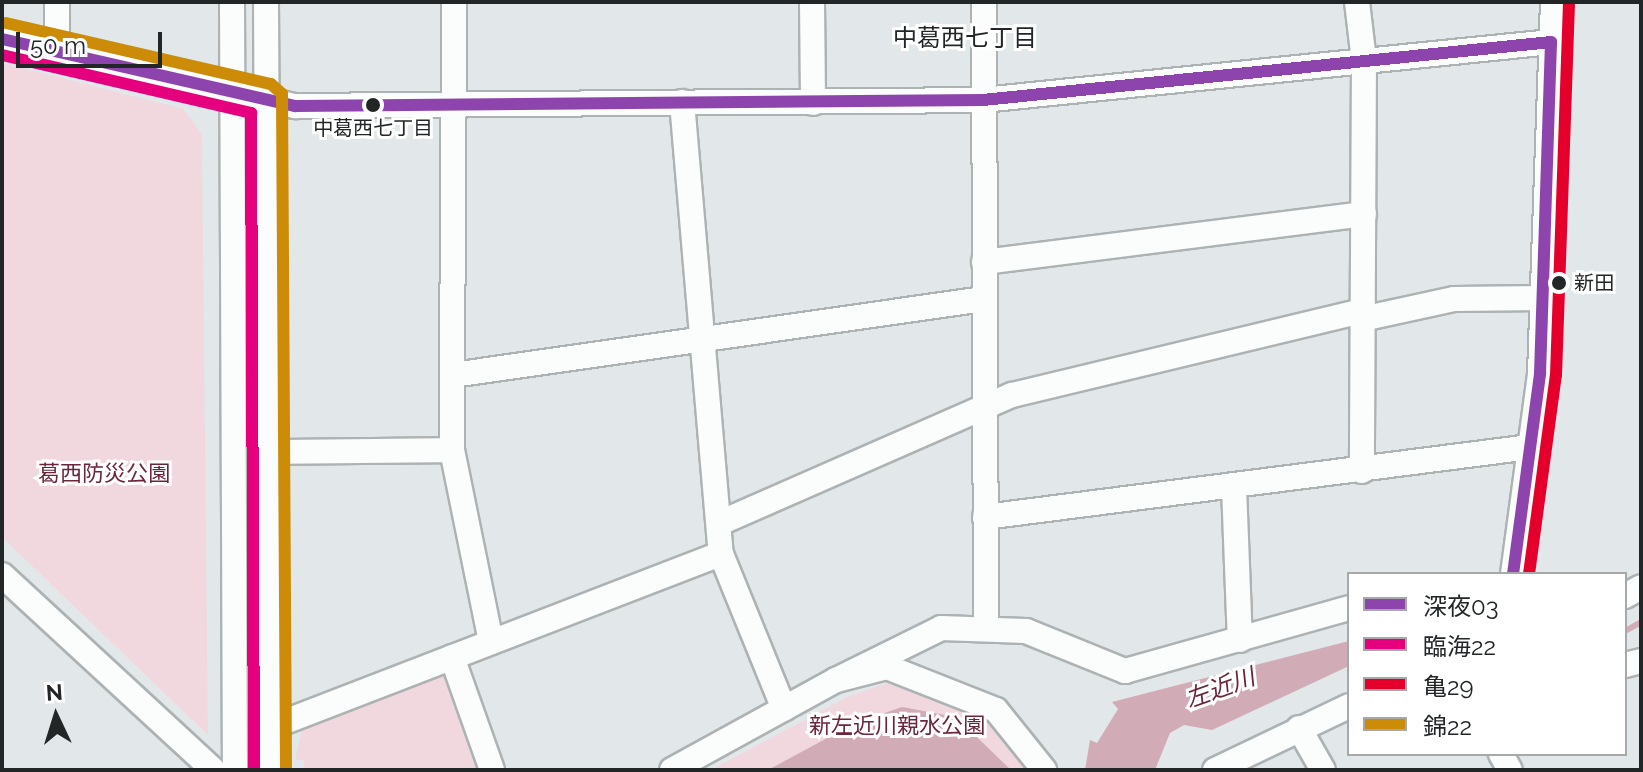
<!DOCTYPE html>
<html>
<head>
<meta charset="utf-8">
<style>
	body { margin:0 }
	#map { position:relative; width:1643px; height:772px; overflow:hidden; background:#e2e8ea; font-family:Raleway,"Noto Sans JP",sans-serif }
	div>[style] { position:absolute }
	.green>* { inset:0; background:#f0d8de }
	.water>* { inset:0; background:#d1acb6 }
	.stream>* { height:6px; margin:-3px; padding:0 3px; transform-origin:3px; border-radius:3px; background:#d1acb6 }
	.roads { filter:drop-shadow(2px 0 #adb2b3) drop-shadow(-2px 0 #adb2b3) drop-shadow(0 2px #adb2b3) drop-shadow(0 -2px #adb2b3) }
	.minor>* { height:24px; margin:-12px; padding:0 12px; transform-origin:12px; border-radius:12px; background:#fbfcfc }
	.bus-1>* { height:12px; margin:-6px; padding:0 6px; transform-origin:6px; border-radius:6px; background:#8e44ad }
	.bus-2>* { height:12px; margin:-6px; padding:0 6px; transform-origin:6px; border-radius:6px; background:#e5007d }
	.bus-3>* { height:12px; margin:-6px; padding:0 6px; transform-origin:6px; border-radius:6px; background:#e4002b }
	.bus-4>* { height:12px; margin:-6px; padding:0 6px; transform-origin:6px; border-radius:6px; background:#cc8c08 }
	.dots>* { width:22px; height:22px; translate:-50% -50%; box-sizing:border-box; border:4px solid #fff; border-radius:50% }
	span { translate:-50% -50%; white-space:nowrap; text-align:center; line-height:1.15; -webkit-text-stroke:6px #fff; paint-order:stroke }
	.bus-label { font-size:20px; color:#222627 }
	.left { translate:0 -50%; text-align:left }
	.park-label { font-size:22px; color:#6b263b }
	.neighbourhood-label { font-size:24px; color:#222627 }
	.water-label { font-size:24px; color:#692439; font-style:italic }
	.frame { position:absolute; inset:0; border:4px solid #222627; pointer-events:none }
	.legend { position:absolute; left:1347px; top:572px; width:280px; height:184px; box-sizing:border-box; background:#fff; border:2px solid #a7a8a9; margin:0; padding:10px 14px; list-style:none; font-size:24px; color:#222627 }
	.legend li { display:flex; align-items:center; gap:16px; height:40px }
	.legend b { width:40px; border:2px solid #a7a8a9 }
	.north { position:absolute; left:16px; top:676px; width:80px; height:80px; -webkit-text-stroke:6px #fff; paint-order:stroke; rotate:356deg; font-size:22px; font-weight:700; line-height:32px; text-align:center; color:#222627 }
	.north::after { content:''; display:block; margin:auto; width:28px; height:36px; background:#222627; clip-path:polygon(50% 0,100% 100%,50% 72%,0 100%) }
	.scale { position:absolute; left:16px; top:32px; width:146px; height:36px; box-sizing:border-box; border:4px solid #222627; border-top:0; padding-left:10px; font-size:24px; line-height:28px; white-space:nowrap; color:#222627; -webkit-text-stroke:6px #fff; paint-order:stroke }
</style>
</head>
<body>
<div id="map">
	<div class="green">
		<i style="clip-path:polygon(2px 63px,184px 109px,202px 135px,208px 735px,2px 537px)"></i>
		<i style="clip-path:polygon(443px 672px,483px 770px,304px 770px,304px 760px,295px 760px,303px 725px)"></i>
		<i style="clip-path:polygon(893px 681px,991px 717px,1034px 770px,711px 770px,847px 697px)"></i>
	</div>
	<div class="water">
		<i style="clip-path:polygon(1349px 641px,1349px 666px,1212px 730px,1184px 725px,1170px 733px,1155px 770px,1085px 770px,1090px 740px,1097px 743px,1118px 709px,1112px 702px)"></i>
		<i style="clip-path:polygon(902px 707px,956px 717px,1011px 770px,768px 770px,855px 723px)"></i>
	</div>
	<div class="stream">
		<i style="left:1625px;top:631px;width:18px;rotate:-29deg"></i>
	</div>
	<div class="roads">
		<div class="minor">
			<i style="left:57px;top:2px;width:50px;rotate:90deg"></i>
			<i style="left:232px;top:2px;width:768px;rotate:89.78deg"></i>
			<i style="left:266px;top:2px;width:768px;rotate:89.7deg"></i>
			<i style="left:454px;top:2px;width:448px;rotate:90.3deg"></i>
			<i style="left:452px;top:450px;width:196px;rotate:78.5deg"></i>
			<i style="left:812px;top:2px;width:101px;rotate:89.4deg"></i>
			<i style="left:984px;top:2px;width:623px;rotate:89.82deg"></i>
			<i style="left:1357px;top:2px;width:59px;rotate:83.2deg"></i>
			<i style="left:1364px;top:61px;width:410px;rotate:90.3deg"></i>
			<i style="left:2px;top:39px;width:301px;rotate:12.9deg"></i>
			<i style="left:295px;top:106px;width:688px;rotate:-0.5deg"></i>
			<i style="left:983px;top:100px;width:571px;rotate:-5.83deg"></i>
			<i style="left:682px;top:102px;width:454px;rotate:85.1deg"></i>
			<i style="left:721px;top:554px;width:167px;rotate:67.9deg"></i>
			<i style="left:984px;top:262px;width:383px;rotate:-7.2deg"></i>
			<i style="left:1362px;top:319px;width:94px;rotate:-12.3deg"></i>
			<i style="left:1454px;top:299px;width:89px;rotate:-0.6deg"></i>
			<i style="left:453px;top:375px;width:536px;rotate:-8.15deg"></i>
			<i style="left:270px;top:452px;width:182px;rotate:-0.6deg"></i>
			<i style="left:1234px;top:487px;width:153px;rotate:87.8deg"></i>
			<i style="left:985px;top:517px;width:549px;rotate:-7.32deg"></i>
			<i style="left:720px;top:523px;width:319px;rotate:-23.7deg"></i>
			<i style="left:1012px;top:395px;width:360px;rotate:-13.5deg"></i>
			<i style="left:1513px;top:574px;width:202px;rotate:-82.3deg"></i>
			<i style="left:1540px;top:374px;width:372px;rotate:-88deg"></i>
			<i style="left:2px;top:575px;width:287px;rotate:42.7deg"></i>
			<i style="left:1625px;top:596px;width:18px;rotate:-29deg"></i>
			<i style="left:452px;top:657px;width:120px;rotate:70.5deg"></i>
			<i style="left:1625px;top:665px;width:16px;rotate:-14deg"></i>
			<i style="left:836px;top:680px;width:117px;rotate:-26.3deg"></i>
			<i style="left:941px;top:628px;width:85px;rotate:2deg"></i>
			<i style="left:1026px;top:631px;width:107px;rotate:22deg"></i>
			<i style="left:1125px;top:671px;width:233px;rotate:-15.7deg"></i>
			<i style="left:269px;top:728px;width:484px;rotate:-21.1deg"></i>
			<i style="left:1299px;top:728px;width:48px;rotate:60.3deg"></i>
			<i style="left:1501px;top:754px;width:18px;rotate:61deg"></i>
			<i style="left:672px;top:770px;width:187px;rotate:-28.8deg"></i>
			<i style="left:836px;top:680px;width:53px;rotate:-14.3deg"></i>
			<i style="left:887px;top:667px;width:117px;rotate:21.5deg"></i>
			<i style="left:996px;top:710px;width:77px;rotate:51.3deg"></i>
			<i style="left:1215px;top:770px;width:148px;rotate:-25.5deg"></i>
		</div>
	</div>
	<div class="bus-1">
		<i style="left:2px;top:39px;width:301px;rotate:12.9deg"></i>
		<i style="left:295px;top:106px;width:688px;rotate:-0.5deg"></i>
		<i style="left:983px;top:100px;width:571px;rotate:-5.83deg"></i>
		<i style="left:1513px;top:574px;width:202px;rotate:-82.3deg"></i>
		<i style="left:1540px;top:374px;width:332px;rotate:-88.1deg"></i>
	</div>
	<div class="bus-2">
		<i style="left:2px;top:55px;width:256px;rotate:13.1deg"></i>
		<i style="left:251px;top:113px;width:657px;rotate:89.74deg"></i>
	</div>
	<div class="bus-3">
		<i style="left:1529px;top:574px;width:201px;rotate:-82.3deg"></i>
		<i style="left:1556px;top:375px;width:372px;rotate:-88deg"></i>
	</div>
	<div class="bus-4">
		<i style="left:6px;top:23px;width:272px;rotate:13deg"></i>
		<i style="left:271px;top:84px;width:15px;rotate:42deg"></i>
		<i style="left:282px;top:94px;width:676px;rotate:89.66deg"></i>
	</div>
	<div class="dots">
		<i style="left:373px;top:105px;background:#222627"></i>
		<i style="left:1559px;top:283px;background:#222627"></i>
	</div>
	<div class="bus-label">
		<span style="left:373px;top:128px">中葛西七丁目</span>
		<span class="left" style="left:1574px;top:283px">新田</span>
	</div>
	<div class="park-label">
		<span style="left:104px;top:474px">葛西防災公園</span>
		<span style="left:897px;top:726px">新左近川親水公園</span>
	</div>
	<div class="neighbourhood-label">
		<span style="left:965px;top:38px">中葛西七丁目</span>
	</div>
	<div class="water-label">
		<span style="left:1220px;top:688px;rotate:-20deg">左近川</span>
	</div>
	<div class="frame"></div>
	<ul class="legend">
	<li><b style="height:10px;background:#8e44ad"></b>深夜03</li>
	<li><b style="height:10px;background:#e5007d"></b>臨海22</li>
	<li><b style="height:10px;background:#e4002b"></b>亀29</li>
	<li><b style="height:10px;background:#cc8c08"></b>錦22</li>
	</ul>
	<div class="north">N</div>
	<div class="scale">50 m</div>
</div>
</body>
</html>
